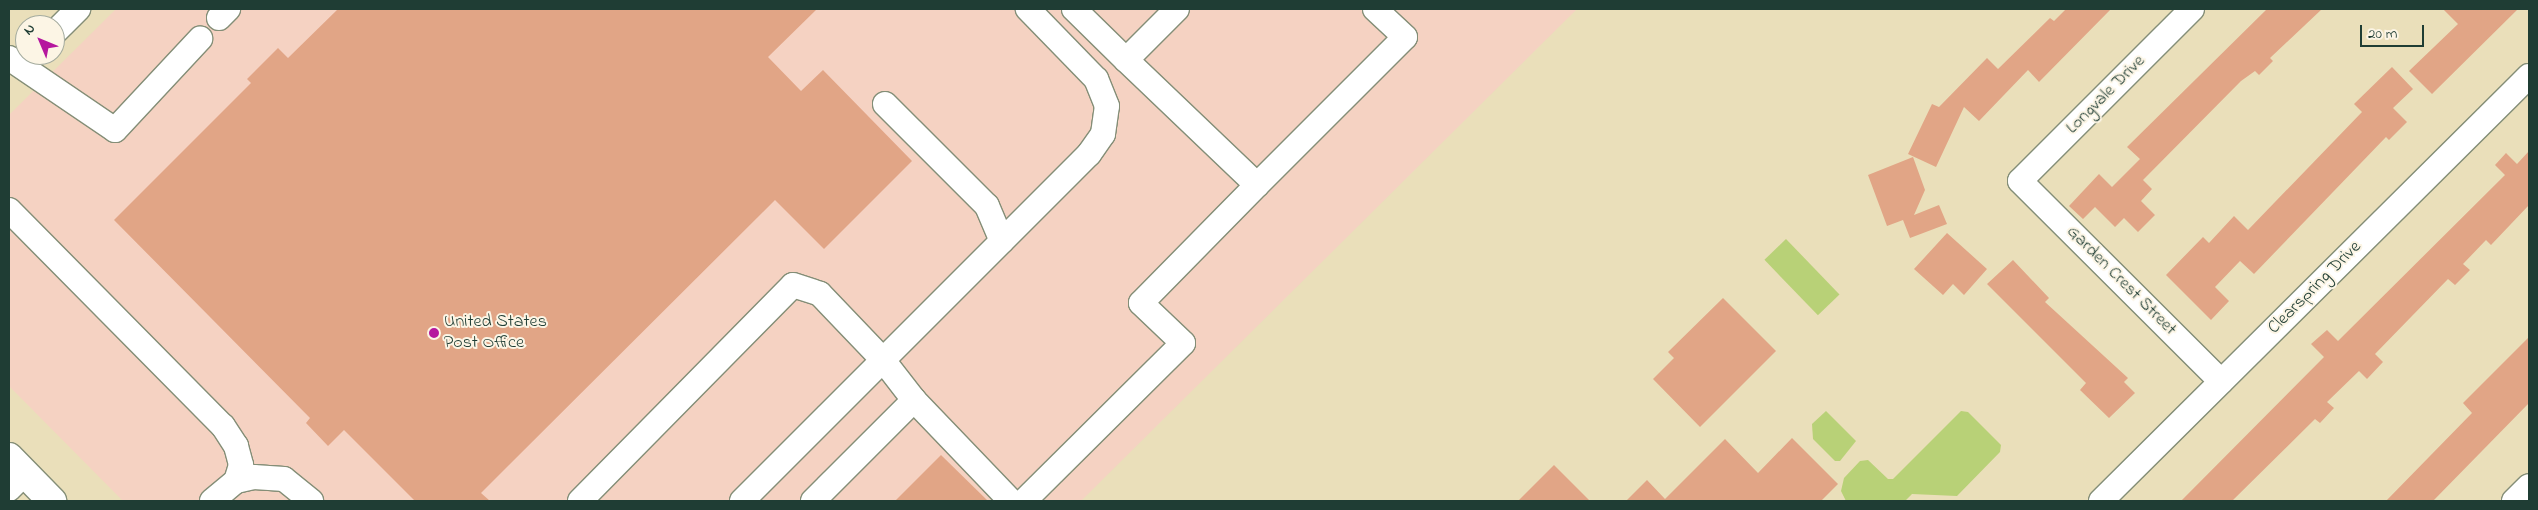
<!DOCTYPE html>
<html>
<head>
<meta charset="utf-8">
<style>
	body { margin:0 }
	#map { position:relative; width:2538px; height:510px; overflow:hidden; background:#eadfba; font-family:"Indie Flower",sans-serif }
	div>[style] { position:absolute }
	.built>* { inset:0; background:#f5d2c2 }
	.green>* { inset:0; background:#b8d177; transform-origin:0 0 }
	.building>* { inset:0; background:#e1a586 }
	.roads { filter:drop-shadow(1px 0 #848e77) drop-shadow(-1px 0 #848e77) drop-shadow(0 1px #848e77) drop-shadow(0 -1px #848e77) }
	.minor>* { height:24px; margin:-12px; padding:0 12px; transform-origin:12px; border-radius:12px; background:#fff }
	.major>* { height:28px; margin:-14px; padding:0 14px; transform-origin:14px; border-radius:14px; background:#fff }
	.dots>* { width:14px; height:14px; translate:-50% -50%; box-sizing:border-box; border:2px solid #fcf5e5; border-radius:50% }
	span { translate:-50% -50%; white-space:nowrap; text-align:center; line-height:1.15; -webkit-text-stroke:4px #fcf5e5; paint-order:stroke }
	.street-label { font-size:18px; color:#1f3d34 }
	.poi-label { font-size:18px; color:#1f3d34 }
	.left { translate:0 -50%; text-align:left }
	.frame { position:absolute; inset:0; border:10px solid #1f3d34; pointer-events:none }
	.north { position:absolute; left:15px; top:15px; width:50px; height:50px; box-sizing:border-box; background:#fcf5e5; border:1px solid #a4ab9e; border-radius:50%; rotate:315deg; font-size:14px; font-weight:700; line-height:20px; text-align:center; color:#1f3d34 }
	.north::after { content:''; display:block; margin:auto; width:18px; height:22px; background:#b5179e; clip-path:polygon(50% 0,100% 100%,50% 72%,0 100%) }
	.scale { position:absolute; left:2360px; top:25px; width:64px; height:22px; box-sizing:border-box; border:2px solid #1f3d34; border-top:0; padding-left:6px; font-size:15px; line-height:18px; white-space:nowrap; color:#1f3d34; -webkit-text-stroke:4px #fcf5e5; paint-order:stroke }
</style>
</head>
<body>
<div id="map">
	<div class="built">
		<i style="clip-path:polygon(116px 9px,1577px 9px,1081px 501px,123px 501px,9px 386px,9px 115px)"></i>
	</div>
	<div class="green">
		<i style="left:1786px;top:239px;width:77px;height:30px;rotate:46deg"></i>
		<i style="clip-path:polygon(1826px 411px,1856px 441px,1840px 461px,1835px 461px,1813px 439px,1812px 424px)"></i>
		<i style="clip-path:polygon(1961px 411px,1968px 412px,2001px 445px,2000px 452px,1957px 496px,1912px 494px,1905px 501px,1846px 501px,1841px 491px,1844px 478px,1860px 461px,1868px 460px,1888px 479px,1893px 479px)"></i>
	</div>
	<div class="building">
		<i style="clip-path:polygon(338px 9px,817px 9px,768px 57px,801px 91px,823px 70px,912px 161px,824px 249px,775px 200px,481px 493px,490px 501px,415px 501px,344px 430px,328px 446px,306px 423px,310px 418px,114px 220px,251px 83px,247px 79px,278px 48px,288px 58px)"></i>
		<i style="clip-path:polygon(2066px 9px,2111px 9px,2039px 82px,2028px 70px,1979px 121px,1964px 107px,1936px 167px,1908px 154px,1932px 104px,1939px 107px,1987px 58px,1998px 69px,2050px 18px,2054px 21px)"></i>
		<i style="clip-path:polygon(2267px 9px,2322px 9px,2270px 58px,2273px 61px,2259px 75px,2255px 71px,2241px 81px,2143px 180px,2152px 189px,2141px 201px,2155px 215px,2138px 232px,2124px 218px,2115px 227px,2095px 207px,2083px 219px,2069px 206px,2099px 174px,2112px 187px,2140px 159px,2127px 147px)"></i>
		<i style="clip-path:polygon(2443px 9px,2518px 9px,2432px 94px,2409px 71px,2458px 24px)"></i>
		<i style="clip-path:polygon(2392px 67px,2413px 89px,2393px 108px,2407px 122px,2389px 140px,2386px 137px,2254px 274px,2240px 261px,2215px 287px,2229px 301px,2211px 320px,2166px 275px,2203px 237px,2209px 243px,2234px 216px,2248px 230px,2362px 112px,2354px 104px)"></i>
		<i style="clip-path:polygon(2529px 151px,2529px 205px,2491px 245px,2486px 240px,2463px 264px,2470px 270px,2455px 285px,2448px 279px,2375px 354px,2383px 362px,2367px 379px,2359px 371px,2327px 402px,2334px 408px,2320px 423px,2315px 419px,2232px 501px,2181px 501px,2324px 357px,2311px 344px,2327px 330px,2338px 341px,2505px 175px,2495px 165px,2506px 153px,2517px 164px)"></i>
		<i style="clip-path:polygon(1913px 157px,1925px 190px,1914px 215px,1939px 205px,1947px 224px,1910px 238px,1903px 220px,1887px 226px,1868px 175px)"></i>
		<i style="clip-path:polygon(1947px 233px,1987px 269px,1964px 295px,1953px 284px,1943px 295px,1914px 269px)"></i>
		<i style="clip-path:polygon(2013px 260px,2049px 298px,2045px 302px,2128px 378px,2124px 382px,2135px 393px,2109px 418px,2080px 390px,2086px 383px,1987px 284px)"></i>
		<i style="clip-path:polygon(1723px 298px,1776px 351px,1700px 427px,1653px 379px,1674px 358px,1668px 352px)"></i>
		<i style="clip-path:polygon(2529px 337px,2529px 403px,2433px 501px,2386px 501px,2472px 413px,2463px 403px)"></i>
		<i style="clip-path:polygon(1792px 438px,1838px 484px,1821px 501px,1626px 501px,1647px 480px,1665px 499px,1725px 439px,1758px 473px)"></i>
		<i style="clip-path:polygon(941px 455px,988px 501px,895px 501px)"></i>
		<i style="clip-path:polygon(1554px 465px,1590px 501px,1518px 501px)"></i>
	</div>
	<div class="roads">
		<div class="minor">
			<i style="left:1074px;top:9px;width:73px;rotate:44.4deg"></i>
			<i style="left:1126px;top:60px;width:72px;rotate:-45deg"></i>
			<i style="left:2192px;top:9px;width:243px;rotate:135deg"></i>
			<i style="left:2020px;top:181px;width:284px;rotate:44.9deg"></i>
			<i style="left:219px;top:18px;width:13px;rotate:-45deg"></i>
			<i style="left:55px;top:32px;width:33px;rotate:-45deg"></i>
			<i style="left:9px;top:58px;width:128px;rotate:34.2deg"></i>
			<i style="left:115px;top:130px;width:125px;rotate:-47deg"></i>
			<i style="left:885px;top:104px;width:144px;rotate:45deg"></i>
			<i style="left:987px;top:206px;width:38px;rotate:67deg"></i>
			<i style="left:1257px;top:185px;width:209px;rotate:-45deg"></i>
			<i style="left:1405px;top:37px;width:41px;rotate:-137deg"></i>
			<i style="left:9px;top:210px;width:304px;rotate:45.3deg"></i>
			<i style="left:223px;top:426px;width:24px;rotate:57deg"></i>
			<i style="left:236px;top:446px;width:20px;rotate:75deg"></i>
			<i style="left:241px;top:465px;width:17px;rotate:107deg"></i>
			<i style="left:9px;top:489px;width:23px;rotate:-45deg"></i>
			<i style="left:212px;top:501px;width:31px;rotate:-40deg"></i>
			<i style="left:236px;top:481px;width:18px;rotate:-13deg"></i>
			<i style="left:254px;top:477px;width:30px;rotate:4deg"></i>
			<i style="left:284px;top:479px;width:35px;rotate:39deg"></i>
			<i style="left:580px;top:501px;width:303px;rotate:-45.4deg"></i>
			<i style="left:793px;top:285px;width:28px;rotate:18deg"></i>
			<i style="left:820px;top:294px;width:91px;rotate:46.3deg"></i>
			<i style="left:883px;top:360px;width:51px;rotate:52.2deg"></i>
			<i style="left:742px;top:501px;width:491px;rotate:-45deg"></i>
			<i style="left:1089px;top:154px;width:24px;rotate:-55deg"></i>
			<i style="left:1103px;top:134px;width:28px;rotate:-82deg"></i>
			<i style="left:1107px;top:106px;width:29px;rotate:-112deg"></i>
			<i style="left:1096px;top:79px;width:98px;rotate:-134.2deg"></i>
			<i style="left:813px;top:501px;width:143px;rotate:-45deg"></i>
			<i style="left:914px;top:400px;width:140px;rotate:46.2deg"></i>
			<i style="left:1024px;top:501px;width:224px;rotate:-44.8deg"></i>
			<i style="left:1183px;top:343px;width:58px;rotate:-136.4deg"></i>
			<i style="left:1141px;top:303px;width:165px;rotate:-45.5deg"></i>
			<i style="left:1257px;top:185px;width:181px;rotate:-136.3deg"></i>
			<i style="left:2101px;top:501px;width:603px;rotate:-44.8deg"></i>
			<i style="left:2514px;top:501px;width:21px;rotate:-45deg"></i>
		</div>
		<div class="major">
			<i style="left:9px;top:457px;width:62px;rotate:45.7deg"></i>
		</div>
	</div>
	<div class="dots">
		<i style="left:434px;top:333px;background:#b5179e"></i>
	</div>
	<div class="street-label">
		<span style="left:2106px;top:95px;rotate:-45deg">Longvale Drive</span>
		<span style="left:2121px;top:281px;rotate:45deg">Garden Crest Street</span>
		<span style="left:2315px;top:288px;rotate:-45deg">Clearspring Drive</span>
	</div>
	<div class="poi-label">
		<span class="left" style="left:444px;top:333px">United States<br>Post Office</span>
	</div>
	<div class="frame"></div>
	<div class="north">N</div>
	<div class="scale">20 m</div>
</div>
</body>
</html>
